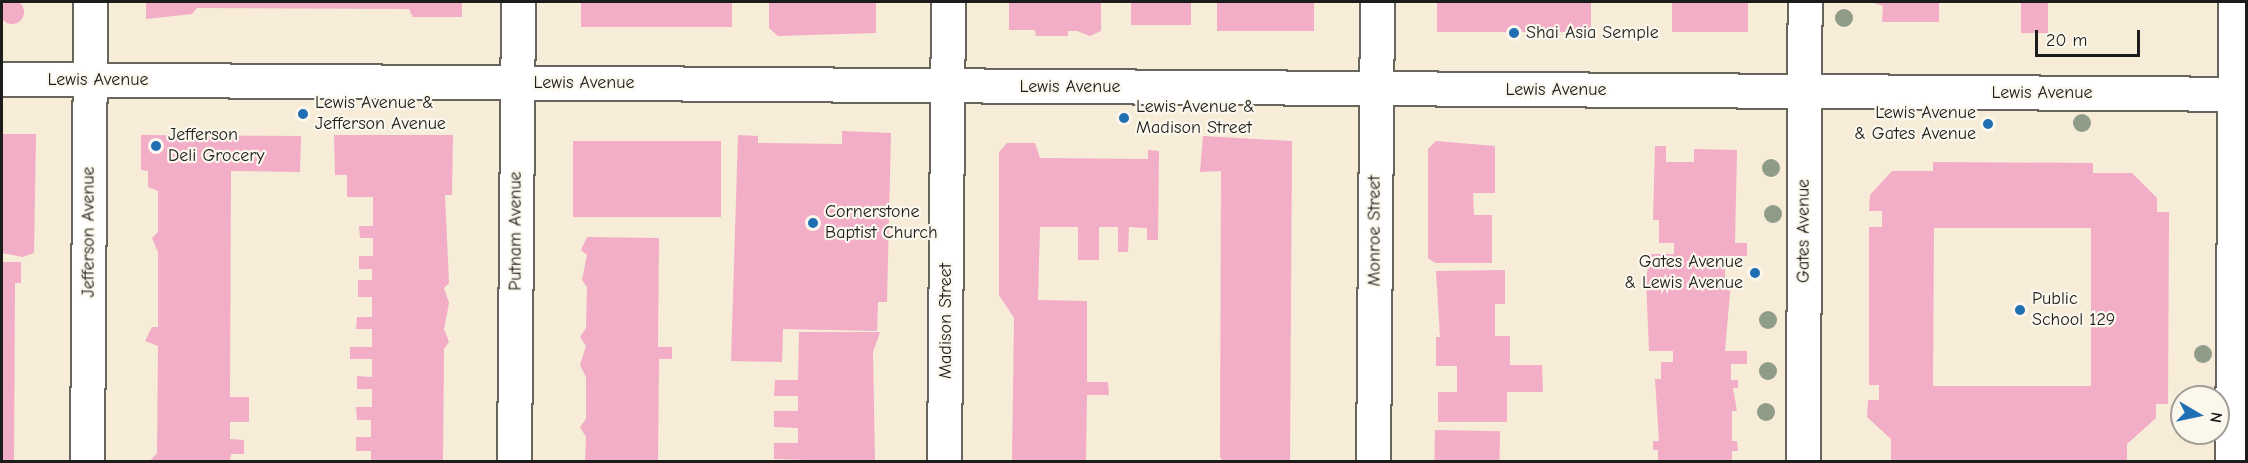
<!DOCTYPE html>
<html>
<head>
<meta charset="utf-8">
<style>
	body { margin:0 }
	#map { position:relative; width:2248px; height:463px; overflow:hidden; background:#f6ecd7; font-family:"Comic Neue",sans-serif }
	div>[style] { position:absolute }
	.building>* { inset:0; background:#f2adc7; transform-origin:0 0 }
	.round { border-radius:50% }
	.roads { filter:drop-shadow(2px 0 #68655d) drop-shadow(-2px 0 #68655d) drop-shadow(0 2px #68655d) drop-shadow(0 -2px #68655d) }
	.street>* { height:33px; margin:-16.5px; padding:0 16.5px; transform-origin:16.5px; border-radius:16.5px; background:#fff }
	.trees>* { width:18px; height:18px; margin:-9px; border-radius:50%; background:#8f9c88 }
	.dots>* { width:16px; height:16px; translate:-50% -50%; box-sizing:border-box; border:3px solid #fbf7ec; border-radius:50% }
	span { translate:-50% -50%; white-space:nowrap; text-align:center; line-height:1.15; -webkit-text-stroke:4.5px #fbf7ec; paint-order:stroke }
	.poi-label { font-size:18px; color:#1c1c1c }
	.left { translate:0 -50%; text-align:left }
	.right { translate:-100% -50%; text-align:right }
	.street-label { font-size:18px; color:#1c1c1c }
	.frame { position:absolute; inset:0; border:3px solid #1c1c1c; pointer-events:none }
	.north { position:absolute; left:2170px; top:385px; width:60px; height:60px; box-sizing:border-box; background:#fbf7ec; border:2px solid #a29f99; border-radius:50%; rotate:99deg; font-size:16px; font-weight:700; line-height:24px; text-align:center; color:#1c1c1c }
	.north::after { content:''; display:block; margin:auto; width:21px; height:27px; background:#1f6fb2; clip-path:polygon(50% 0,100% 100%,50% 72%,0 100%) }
	.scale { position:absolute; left:2035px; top:30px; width:105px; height:27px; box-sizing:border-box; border:3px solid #1c1c1c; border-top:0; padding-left:8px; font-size:18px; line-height:21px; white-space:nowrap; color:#1c1c1c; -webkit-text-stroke:4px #fbf7ec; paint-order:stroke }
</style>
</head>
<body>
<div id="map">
	<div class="building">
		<i class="round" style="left:0;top:0;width:24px;height:24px"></i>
		<i style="clip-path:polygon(146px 2px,462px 2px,462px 17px,413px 17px,409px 9px,197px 8px,192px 14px,146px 19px)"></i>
		<i style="left:581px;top:2px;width:151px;height:25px"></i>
		<i style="clip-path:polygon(769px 2px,876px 2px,876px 33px,778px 36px,769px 28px)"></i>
		<i style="clip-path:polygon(1009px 2px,1101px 2px,1101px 31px,1090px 36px,1077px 31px,1068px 31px,1068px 36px,1036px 36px,1035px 30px,1009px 30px)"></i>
		<i style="left:1131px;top:2px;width:60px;height:23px"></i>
		<i style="left:1217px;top:2px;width:97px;height:29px"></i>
		<i style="left:1437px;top:2px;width:154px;height:30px"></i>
		<i style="left:1672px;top:2px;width:76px;height:30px"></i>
		<i style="clip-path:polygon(1871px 2px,1939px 2px,1939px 22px,1882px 22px,1883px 6px)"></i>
		<i style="left:2021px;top:2px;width:27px;height:31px"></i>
		<i style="clip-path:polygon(842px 131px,891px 133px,887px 302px,878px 302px,877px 331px,783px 329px,782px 362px,731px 361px,738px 135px,758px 136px,758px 143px,842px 144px)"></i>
		<i style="clip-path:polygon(2px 134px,36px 134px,34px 253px,23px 257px,2px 253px)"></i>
		<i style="clip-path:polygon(141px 135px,301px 136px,300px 172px,231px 171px,230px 397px,249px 397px,249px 422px,230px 422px,230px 439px,244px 440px,244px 454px,231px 454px,230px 462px,149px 462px,157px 453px,158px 346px,145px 341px,152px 327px,158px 327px,158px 252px,152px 238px,158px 232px,158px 191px,148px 187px,148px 171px,141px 170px)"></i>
		<i style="clip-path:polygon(334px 135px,453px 135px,452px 195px,445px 195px,449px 283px,444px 288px,449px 303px,444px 329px,449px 342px,444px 349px,443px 462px,371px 462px,371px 451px,356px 451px,356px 437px,371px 437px,371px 420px,357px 420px,356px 407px,372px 407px,372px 389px,357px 389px,357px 376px,372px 377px,372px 359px,350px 359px,350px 347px,372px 347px,372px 329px,356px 329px,357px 317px,372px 317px,372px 297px,358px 297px,358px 280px,372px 280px,372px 269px,359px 269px,359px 256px,373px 256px,373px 238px,360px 238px,359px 226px,373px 226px,373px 197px,347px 197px,347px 175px,335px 175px)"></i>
		<i style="clip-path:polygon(1203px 136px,1292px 141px,1290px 462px,1223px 462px,1220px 457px,1221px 171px,1200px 172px)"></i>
		<i style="left:573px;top:141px;width:148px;height:76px"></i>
		<i style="clip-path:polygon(1436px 141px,1495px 146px,1495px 193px,1473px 193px,1474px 215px,1492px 215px,1492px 263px,1435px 263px,1428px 258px,1428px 149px)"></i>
		<i style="clip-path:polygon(1007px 143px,1035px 143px,1040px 158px,1148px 159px,1148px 150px,1159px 151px,1158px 240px,1147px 240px,1147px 228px,1129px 227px,1128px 252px,1118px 252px,1118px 227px,1099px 227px,1099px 260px,1078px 260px,1078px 227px,1040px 227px,1038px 300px,1087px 301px,1087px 382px,1108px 382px,1109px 395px,1087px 395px,1086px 462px,1012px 462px,1014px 318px,999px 295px,999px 152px)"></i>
		<i style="clip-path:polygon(1655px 146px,1666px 146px,1666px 162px,1694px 162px,1694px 149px,1737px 150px,1735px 243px,1747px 243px,1747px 256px,1725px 256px,1725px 281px,1731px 281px,1725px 351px,1747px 351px,1747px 364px,1731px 364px,1731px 380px,1738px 380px,1738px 388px,1733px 388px,1737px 411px,1732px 411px,1732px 441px,1737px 441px,1738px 451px,1732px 451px,1732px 462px,1658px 462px,1658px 450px,1653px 450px,1653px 441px,1659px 441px,1655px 379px,1661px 379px,1661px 362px,1673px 362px,1673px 351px,1649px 351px,1646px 280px,1650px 254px,1674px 254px,1674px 243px,1659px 243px,1659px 220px,1653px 220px)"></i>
		<i style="clip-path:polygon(evenodd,1933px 162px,2093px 163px,2093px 173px,2132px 173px,2157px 198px,2157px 212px,2169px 212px,2168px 404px,2156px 404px,2156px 418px,2127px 444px,2127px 462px,1891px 462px,1891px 439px,1867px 417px,1868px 400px,1879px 400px,1879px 385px,1869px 385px,1869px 227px,1882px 227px,1882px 211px,1869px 211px,1870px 195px,1892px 171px,1933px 171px,1933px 162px,1934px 228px,2091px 228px,2091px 386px,1933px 386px,1934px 228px)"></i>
		<i style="clip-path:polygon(587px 237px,659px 238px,658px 347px,672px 347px,672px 359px,659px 359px,658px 462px,585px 462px,586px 437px,580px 427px,586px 419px,586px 377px,580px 365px,586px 346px,580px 337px,586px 328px,587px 287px,582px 280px,587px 255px,581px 250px)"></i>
		<i style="clip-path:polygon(2px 262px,21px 262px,21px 283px,15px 283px,14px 462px,2px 462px)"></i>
		<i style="clip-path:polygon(1505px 270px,1505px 304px,1495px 304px,1495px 336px,1510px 336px,1510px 365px,1542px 365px,1543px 392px,1507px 392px,1507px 422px,1438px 422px,1438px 392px,1457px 392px,1457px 366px,1436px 366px,1436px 337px,1440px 337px,1436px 271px)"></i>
		<i style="clip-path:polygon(799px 332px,880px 332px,873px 352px,875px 462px,774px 459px,774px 443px,798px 443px,798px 428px,774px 427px,774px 411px,798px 411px,798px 396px,774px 396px,775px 380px,798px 380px)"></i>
		<i style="left:1435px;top:430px;width:65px;height:32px;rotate:1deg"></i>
	</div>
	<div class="roads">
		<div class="street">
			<i style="left:2px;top:79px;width:2244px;rotate:0.38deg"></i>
			<i style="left:87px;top:462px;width:460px;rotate:-89.6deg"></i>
			<i style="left:514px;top:462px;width:460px;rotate:-89.5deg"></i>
			<i style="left:944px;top:462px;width:460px;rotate:-89.5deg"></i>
			<i style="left:1373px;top:462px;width:460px;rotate:-89.5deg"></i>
			<i style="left:1803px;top:462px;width:460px;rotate:-89.8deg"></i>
			<i style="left:2232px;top:462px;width:460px;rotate:-89.6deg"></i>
		</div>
	</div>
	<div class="trees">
		<i style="left:1844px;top:18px"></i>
		<i style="left:2082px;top:123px"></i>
		<i style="left:1771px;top:168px"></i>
		<i style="left:1773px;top:214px"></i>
		<i style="left:1768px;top:320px"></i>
		<i style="left:2203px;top:354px"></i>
		<i style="left:1768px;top:371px"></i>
		<i style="left:1766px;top:412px"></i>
	</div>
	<div class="dots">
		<i style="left:1514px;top:33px;background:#1f6fb2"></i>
		<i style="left:303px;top:114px;background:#1f6fb2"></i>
		<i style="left:1124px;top:118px;background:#1f6fb2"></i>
		<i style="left:1988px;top:124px;background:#1f6fb2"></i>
		<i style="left:156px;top:146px;background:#1f6fb2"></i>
		<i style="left:813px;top:223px;background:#1f6fb2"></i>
		<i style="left:1755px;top:273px;background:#1f6fb2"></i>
		<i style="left:2020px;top:310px;background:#1f6fb2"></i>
	</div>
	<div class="poi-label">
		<span class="left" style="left:1526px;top:33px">Shai Asia Semple</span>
		<span class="left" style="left:315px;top:114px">Lewis Avenue &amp;<br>Jefferson Avenue</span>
		<span class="left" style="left:1136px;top:118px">Lewis Avenue &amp;<br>Madison Street</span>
		<span class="right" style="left:1976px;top:124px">Lewis Avenue<br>&amp; Gates Avenue</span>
		<span class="left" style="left:168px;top:146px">Jefferson<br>Deli Grocery</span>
		<span class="left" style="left:825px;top:223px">Cornerstone<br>Baptist Church</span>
		<span class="right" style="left:1743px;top:273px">Gates Avenue<br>&amp; Lewis Avenue</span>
		<span class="left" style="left:2032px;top:310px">Public<br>School 129</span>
	</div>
	<div class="street-label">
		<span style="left:98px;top:80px">Lewis Avenue</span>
		<span style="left:584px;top:83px">Lewis Avenue</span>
		<span style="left:1070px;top:87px">Lewis Avenue</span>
		<span style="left:1556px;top:90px">Lewis Avenue</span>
		<span style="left:2042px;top:93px">Lewis Avenue</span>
		<span style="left:516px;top:231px;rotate:-90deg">Putnam Avenue</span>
		<span style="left:1375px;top:231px;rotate:-90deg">Monroe Street</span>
		<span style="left:1804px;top:231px;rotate:-90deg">Gates Avenue</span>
		<span style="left:89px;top:232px;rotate:-90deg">Jefferson Avenue</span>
		<span style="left:946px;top:321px;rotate:-90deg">Madison Street</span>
	</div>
	<div class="frame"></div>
	<div class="north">N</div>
	<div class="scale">20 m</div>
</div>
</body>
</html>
